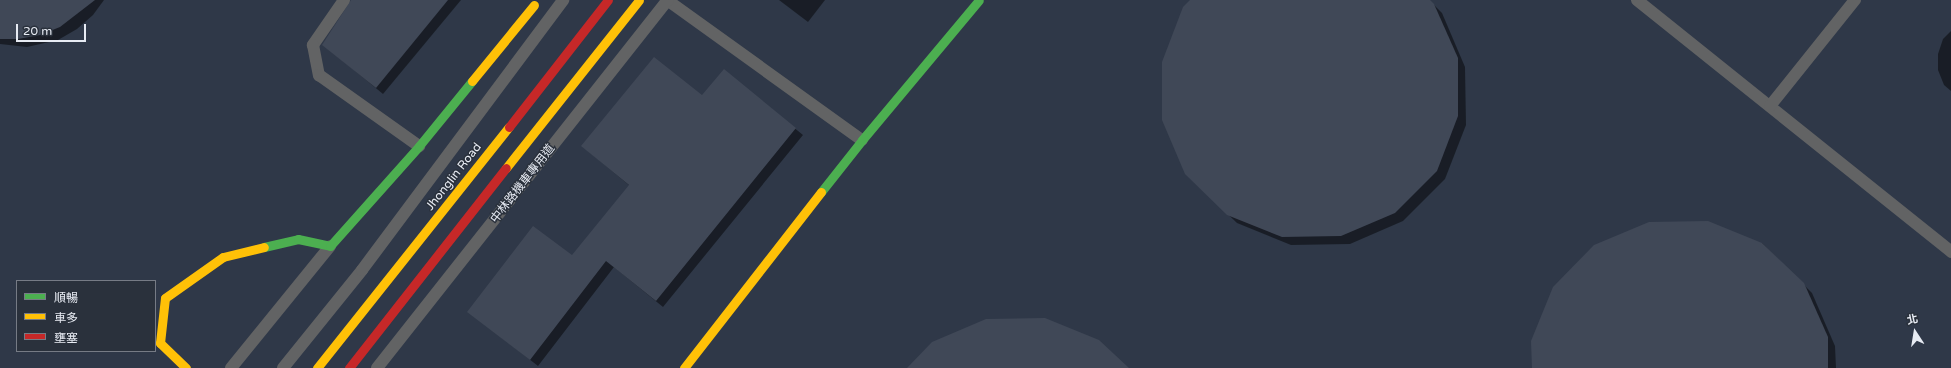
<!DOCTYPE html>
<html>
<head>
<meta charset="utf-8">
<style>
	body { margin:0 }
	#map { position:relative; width:1951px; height:368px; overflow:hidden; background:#2e3238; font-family:"Varela Round","Noto Sans TC",sans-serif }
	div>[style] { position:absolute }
	.built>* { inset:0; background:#2f3848 }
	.shadow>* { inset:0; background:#0007 }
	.building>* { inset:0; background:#404857 }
	.lane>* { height:12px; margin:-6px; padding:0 6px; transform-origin:6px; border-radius:6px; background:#626364 }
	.fast>* { height:9px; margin:-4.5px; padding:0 4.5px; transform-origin:4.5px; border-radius:4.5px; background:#4caf50 }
	.slow>* { height:9px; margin:-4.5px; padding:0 4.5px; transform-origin:4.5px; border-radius:4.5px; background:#ffc107 }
	.jam>* { height:9px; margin:-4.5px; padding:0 4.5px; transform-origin:4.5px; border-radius:4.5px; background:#c62828 }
	span { translate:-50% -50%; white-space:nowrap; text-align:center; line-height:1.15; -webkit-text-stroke:3px #2a313c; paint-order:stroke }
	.street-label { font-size:12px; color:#e7ebf3 }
	.legend { position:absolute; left:16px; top:280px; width:140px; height:72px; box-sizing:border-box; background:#2a313c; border:1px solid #767b85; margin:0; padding:5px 7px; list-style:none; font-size:12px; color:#e7ebf3 }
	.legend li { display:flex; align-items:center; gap:8px; height:20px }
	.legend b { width:20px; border:1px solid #767b85 }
	.north { position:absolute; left:1895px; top:312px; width:40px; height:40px; -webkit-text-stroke:3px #2a313c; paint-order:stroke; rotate:348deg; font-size:11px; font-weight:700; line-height:16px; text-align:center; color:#e7ebf3 }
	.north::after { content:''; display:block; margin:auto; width:14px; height:18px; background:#e7ebf3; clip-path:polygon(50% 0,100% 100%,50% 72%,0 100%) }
	.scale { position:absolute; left:16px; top:24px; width:70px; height:18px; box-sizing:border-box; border:2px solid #e7ebf3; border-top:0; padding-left:5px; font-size:12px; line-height:14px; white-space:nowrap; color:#e7ebf3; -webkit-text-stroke:3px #2a313c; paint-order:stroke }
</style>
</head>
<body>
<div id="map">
	<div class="built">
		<i style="clip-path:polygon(evenodd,0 0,1951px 0,1951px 368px,0 368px,0 0,17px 281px,155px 281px,155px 351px,17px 351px,17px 281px)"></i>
	</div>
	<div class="shadow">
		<i style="clip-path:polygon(0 0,104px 0,93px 15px,77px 29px,58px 40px,27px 47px,0 44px)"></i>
		<i style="clip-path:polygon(352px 0,461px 0,383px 94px,331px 51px)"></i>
		<i style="clip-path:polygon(779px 0,825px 0,808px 22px)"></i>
		<i style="clip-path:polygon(1192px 0,1429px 0,1442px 13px,1465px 67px,1466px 125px,1445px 179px,1403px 221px,1350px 244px,1291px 245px,1237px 223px,1186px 174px)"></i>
		<i style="clip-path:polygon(1951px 31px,1951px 91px,1944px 85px,1938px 70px,1938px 54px,1943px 39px)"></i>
		<i style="clip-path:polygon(724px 71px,803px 135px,663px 307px,614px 267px,538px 366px,469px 312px,572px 257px,630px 186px,582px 146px,702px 97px)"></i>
		<i style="clip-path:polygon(1762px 243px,1812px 293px,1835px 346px,1836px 368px,1533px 368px)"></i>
	</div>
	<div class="building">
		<i style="clip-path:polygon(0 0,95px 0,60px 27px,40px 35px,18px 39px,0 39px)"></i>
		<i style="clip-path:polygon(351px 0,448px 0,376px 88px,322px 45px)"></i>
		<i style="clip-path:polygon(1190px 0,1430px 0,1434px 4px,1458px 58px,1458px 116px,1437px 171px,1395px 213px,1341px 236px,1282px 237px,1227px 215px,1185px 174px,1162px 120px,1162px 62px,1183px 7px)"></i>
		<i style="clip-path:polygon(654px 57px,702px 95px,724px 69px,796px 128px,656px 301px,606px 261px,530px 360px,467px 312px,533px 226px,572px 255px,629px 185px,581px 146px)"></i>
		<i style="clip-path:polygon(1708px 221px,1762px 243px,1804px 283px,1828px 337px,1828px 368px,1532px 368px,1531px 341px,1553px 287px,1594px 245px,1649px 222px)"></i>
		<i style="clip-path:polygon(1045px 318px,1099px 340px,1129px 368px,907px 368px,932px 342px,986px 319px)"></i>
	</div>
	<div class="lane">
		<i style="left:344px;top:0;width:55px;rotate:124.6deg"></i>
		<i style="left:313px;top:45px;width:31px;rotate:79deg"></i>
		<i style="left:319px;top:75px;width:123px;rotate:35.4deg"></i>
		<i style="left:667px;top:0;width:240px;rotate:35.7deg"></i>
		<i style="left:1637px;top:0;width:403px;rotate:38.7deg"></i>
		<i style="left:1770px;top:106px;width:136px;rotate:-51.3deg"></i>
		<i style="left:231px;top:368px;width:157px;rotate:-50.9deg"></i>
		<i style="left:283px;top:368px;width:126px;rotate:-51.1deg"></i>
		<i style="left:362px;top:270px;width:337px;rotate:-53.3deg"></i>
		<i style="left:377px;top:368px;width:469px;rotate:-51.7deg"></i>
	</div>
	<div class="fast">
		<i style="left:821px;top:192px;width:66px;rotate:-51.7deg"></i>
		<i style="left:862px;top:140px;width:182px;rotate:-50.1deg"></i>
		<i style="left:264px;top:247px;width:35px;rotate:-13deg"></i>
		<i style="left:298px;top:239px;width:33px;rotate:12deg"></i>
		<i style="left:330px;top:246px;width:134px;rotate:-48.3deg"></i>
		<i style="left:419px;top:146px;width:84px;rotate:-50.8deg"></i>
	</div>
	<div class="slow">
		<i style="left:472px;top:81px;width:98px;rotate:-50.8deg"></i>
		<i style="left:506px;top:168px;width:214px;rotate:-51.6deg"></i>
		<i style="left:186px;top:368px;width:36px;rotate:-136deg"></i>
		<i style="left:160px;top:343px;width:45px;rotate:-83.7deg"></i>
		<i style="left:165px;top:298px;width:71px;rotate:-35.3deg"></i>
		<i style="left:223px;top:257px;width:42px;rotate:-13.7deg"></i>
		<i style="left:317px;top:368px;width:308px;rotate:-51.5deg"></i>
		<i style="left:684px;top:368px;width:223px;rotate:-52.1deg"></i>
	</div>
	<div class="jam">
		<i style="left:509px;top:127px;width:161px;rotate:-52.1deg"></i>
		<i style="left:349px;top:368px;width:254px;rotate:-51.9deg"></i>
	</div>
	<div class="street-label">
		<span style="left:454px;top:177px;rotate:-52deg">Jhonglin Road</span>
		<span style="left:523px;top:184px;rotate:-52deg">中林路機車專用道</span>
	</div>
	<ul class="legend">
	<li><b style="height:5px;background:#4caf50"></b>順暢</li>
	<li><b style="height:5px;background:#ffc107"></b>車多</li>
	<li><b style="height:5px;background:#c62828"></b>壅塞</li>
	</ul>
	<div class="north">北</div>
	<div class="scale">20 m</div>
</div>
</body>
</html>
